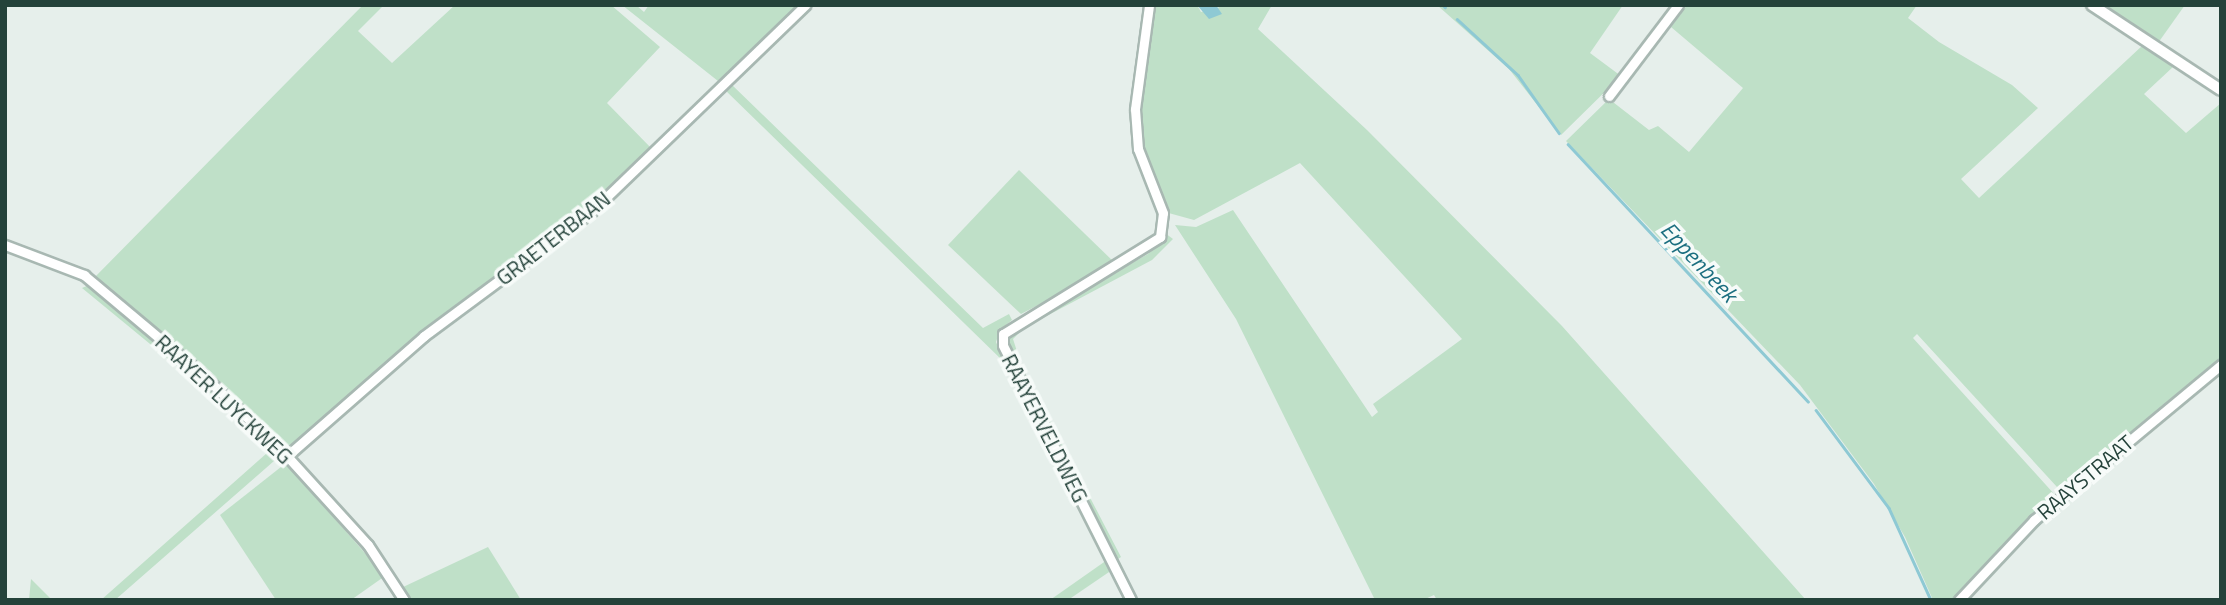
<!DOCTYPE html>
<html>
<head>
<meta charset="utf-8">
<style>
	body { margin:0 }
	#map { position:relative; width:2226px; height:605px; overflow:hidden; background:#e6efeb; font-family:"Titillium Web",sans-serif }
	div>[style] { position:absolute }
	.green>* { inset:0; background:#bfe0c8 }
	.water>* { inset:0; background:#8ec9d4 }
	.stream>* { height:2.5px; margin:-1.25px; padding:0 1.25px; transform-origin:1.25px; border-radius:1.25px; background:#8ec9d4 }
	.roads { filter:drop-shadow(2px 0 #a8b8b2) drop-shadow(-2px 0 #a8b8b2) drop-shadow(0 2px #a8b8b2) drop-shadow(0 -2px #a8b8b2) }
	.minor>* { height:9px; margin:-4.5px; padding:0 4.5px; transform-origin:4.5px; border-radius:4.5px; background:#fff }
	.tertiary>* { height:10px; margin:-5px; padding:0 5px; transform-origin:5px; border-radius:5px; background:#fff }
	span { translate:-50% -50%; white-space:nowrap; text-align:center; line-height:1.15; -webkit-text-stroke:7px #f7fbf9; paint-order:stroke }
	.street-label { font-size:21px; color:#24423a }
	.water-label { font-size:23px; color:#1c6f80; font-style:italic }
	.frame { position:absolute; inset:0; border:7px solid #24423a; pointer-events:none }
</style>
</head>
<body>
<div id="map">
	<div class="green">
		<i style="clip-path:polygon(363px 5px,384px 5px,358px 31px,392px 63px,455px 5px,611px 5px,660px 47px,607px 103px,652px 149px,584px 211px,292px 446px,281px 444px,188px 357px,94px 278px)"></i>
		<i style="clip-path:polygon(622px 5px,636px 5px,644px 12px,649px 5px,799px 5px,718px 81px)"></i>
		<i style="clip-path:polygon(1151px 5px,1197px 5px,1201px 12px,1219px 8px,1216px 5px,1272px 5px,1258px 29px,1367px 130px,1562px 326px,1806px 600px,1437px 600px,1434px 595px,1423px 600px,1375px 600px,1236px 319px,1175px 225px,1196px 227px,1233px 210px,1372px 417px,1378px 412px,1373px 404px,1462px 339px,1300px 163px,1194px 220px,1165px 212px,1143px 160px,1137px 119px)"></i>
		<i style="clip-path:polygon(1437px 5px,1623px 5px,1590px 53px,1621px 76px,1561px 135px,1509px 69px)"></i>
		<i style="clip-path:polygon(1687px 5px,1917px 5px,1908px 18px,1939px 42px,2012px 85px,2038px 108px,1961px 179px,1979px 198px,2143px 45px,2174px 66px,2144px 94px,2186px 133px,2221px 103px,2221px 360px,2064px 488px,2057px 487px,1917px 334px,1913px 338px,2055px 495px,1955px 600px,1933px 600px,1905px 537px,1874px 484px,1800px 385px,1566px 141px,1609px 99px,1649px 130px,1658px 126px,1689px 152px,1743px 88px,1671px 27px)"></i>
		<i style="clip-path:polygon(2101px 5px,2185px 5px,2158px 43px)"></i>
		<i style="clip-path:polygon(730px 83px,983px 328px,1009px 314px,1012px 320px,1000px 330px,996px 342px,1005px 363px,724px 89px)"></i>
		<i style="clip-path:polygon(1019px 170px,1116px 264px,1021px 314px,948px 245px)"></i>
		<i style="clip-path:polygon(1165px 233px,1173px 239px,1152px 260px,1024px 328px,1013px 339px,1022px 367px,1121px 557px,1115px 561px,1006px 344px,1007px 333px,1148px 254px)"></i>
		<i style="clip-path:polygon(89px 285px,209px 387px,275px 452px,274px 461px,115px 600px,101px 600px,267px 453px,223px 404px,82px 288px)"></i>
		<i style="clip-path:polygon(286px 463px,385px 576px,351px 600px,276px 600px,220px 515px)"></i>
		<i style="clip-path:polygon(488px 547px,521px 600px,409px 600px,401px 588px)"></i>
		<i style="clip-path:polygon(1107px 560px,1112px 570px,1068px 600px,1050px 600px)"></i>
		<i style="clip-path:polygon(31px 579px,52px 600px,29px 600px)"></i>
	</div>
	<div class="water">
		<i style="clip-path:polygon(1197px 5px,1216px 5px,1222px 14px,1209px 19px)"></i>
	</div>
	<div class="stream">
		<i style="left:1443px;top:5px;width:3px;rotate:45deg"></i>
		<i style="left:1457px;top:19px;width:83px;rotate:42.6deg"></i>
		<i style="left:1518px;top:75px;width:71px;rotate:54.7deg"></i>
		<i style="left:1568px;top:144px;width:352px;rotate:47deg"></i>
		<i style="left:1816px;top:410px;width:122px;rotate:53.3deg"></i>
		<i style="left:1889px;top:508px;width:101px;rotate:65.5deg"></i>
	</div>
	<div class="roads">
		<div class="minor">
			<i style="left:1609px;top:96px;width:114px;rotate:-52.8deg"></i>
			<i style="left:5px;top:245px;width:85px;rotate:20.8deg"></i>
			<i style="left:84px;top:275px;width:155px;rotate:40deg"></i>
			<i style="left:203px;top:375px;width:117px;rotate:44deg"></i>
			<i style="left:287px;top:456px;width:120px;rotate:47.7deg"></i>
			<i style="left:368px;top:545px;width:66px;rotate:56.8deg"></i>
			<i style="left:287px;top:456px;width:182px;rotate:-41.2deg"></i>
			<i style="left:424px;top:336px;width:208px;rotate:-36.6deg"></i>
			<i style="left:591px;top:212px;width:298px;rotate:-44deg"></i>
			<i style="left:1131px;top:600px;width:285px;rotate:-116.7deg"></i>
			<i style="left:1003px;top:345px;width:11px;rotate:-90deg"></i>
			<i style="left:1003px;top:334px;width:185px;rotate:-31.7deg"></i>
			<i style="left:1160px;top:237px;width:24px;rotate:-83deg"></i>
			<i style="left:1163px;top:213px;width:69px;rotate:-111.3deg"></i>
			<i style="left:1138px;top:149px;width:40px;rotate:-94.3deg"></i>
			<i style="left:1135px;top:109px;width:105px;rotate:-82.3deg"></i>
			<i style="left:1959px;top:600px;width:110px;rotate:-46.8deg"></i>
			<i style="left:2034px;top:520px;width:243px;rotate:-39.7deg"></i>
		</div>
		<div class="tertiary">
			<i style="left:2092px;top:5px;width:154px;rotate:33.4deg"></i>
		</div>
	</div>
	<div class="street-label">
		<span style="left:553px;top:238px;rotate:-38deg">GRAETERBAAN</span>
		<span style="left:224px;top:399px;rotate:43deg">RAAYER LUYCKWEG</span>
		<span style="left:1045px;top:428px;rotate:63deg">RAAYERVELDWEG</span>
		<span style="left:2085px;top:477px;rotate:-40deg">RAAYSTRAAT</span>
	</div>
	<div class="water-label">
		<span style="left:1699px;top:262px;rotate:47deg">Eppenbeek</span>
	</div>
	<div class="frame"></div>
</div>
</body>
</html>
